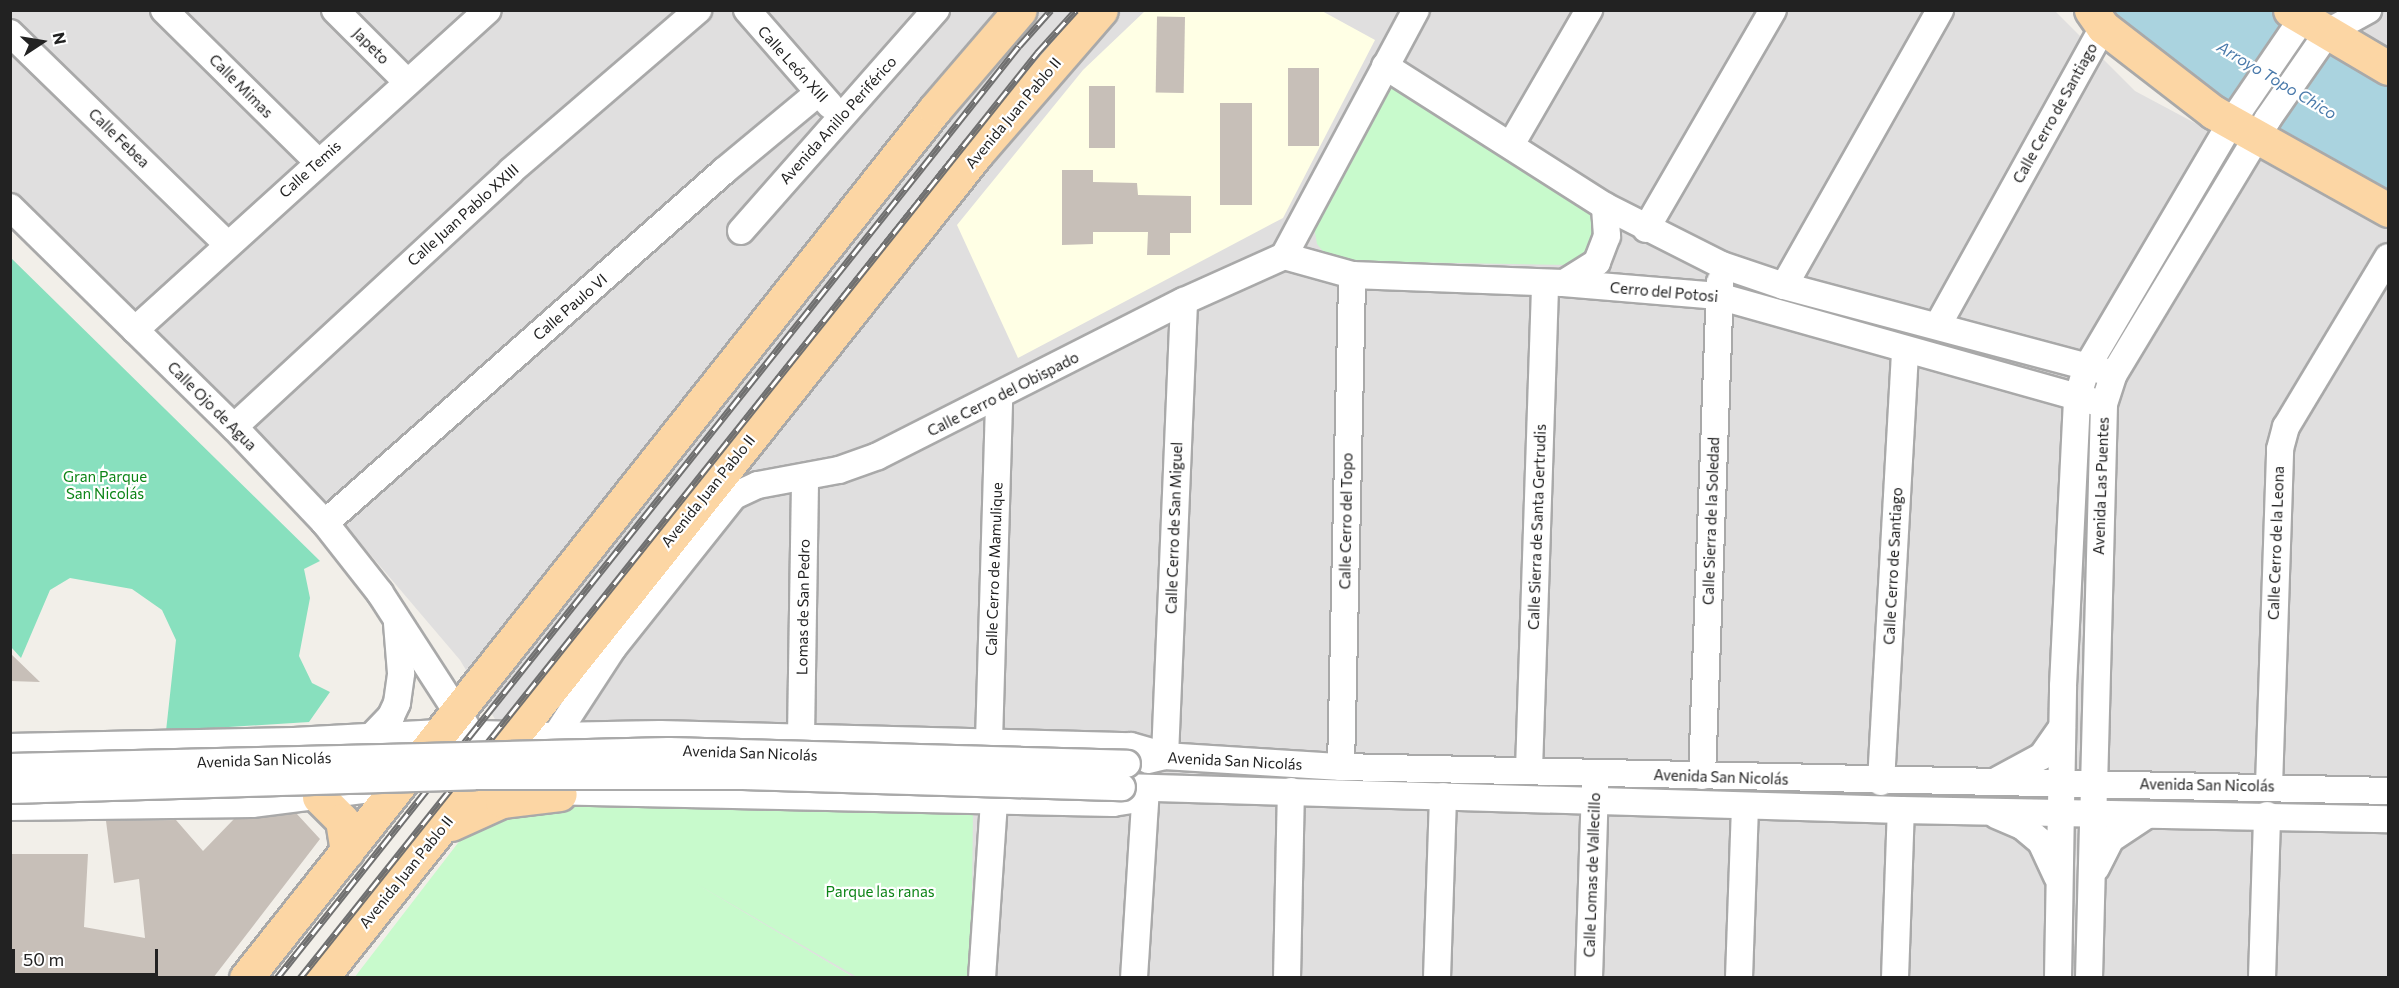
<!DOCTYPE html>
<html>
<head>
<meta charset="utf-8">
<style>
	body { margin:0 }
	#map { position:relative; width:2399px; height:988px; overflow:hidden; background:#f2efe9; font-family:Commissioner,sans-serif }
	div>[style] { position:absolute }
	.residential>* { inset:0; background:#e0dfdf }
	.education>* { inset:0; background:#ffffe5 }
	.park>* { inset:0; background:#c8facc }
	.pitch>* { inset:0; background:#88e0be }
	.water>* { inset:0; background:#aad3df }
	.building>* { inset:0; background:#c7bfb8; transform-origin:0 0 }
	.roads { filter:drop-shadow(2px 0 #a9a9a9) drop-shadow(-2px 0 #a9a9a9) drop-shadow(0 2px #a9a9a9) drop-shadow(0 -2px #a9a9a9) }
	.minor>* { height:26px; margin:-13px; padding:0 13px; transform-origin:13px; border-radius:13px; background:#fff }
	.major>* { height:33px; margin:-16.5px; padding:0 16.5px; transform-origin:16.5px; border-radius:16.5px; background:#fcd6a4 }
	.rail>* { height:7px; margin-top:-3.5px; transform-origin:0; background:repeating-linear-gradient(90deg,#fff 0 14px,#707070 0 28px); box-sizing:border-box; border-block:2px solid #707070 }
	.bridges { filter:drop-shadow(2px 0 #a9a9a9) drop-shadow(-2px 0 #a9a9a9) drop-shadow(0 2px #a9a9a9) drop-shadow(0 -2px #a9a9a9) }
	.minor-bridge>* { height:26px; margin:-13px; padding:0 13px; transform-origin:13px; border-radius:13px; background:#fff }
	span { translate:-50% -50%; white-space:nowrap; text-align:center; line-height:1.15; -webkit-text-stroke:4.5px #fff; paint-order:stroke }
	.street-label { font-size:15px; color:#222 }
	.park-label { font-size:15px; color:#0c8416 }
	.water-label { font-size:16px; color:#4a7aab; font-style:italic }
	.frame { position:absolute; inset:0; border:12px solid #222; pointer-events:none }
	.north { position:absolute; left:12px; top:12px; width:60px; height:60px; -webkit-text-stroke:4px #fff; paint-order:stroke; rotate:78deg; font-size:16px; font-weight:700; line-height:24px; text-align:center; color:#222 }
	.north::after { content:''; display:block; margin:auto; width:21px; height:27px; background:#222; clip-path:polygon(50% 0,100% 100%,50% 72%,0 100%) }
	.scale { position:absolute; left:12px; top:949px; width:146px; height:27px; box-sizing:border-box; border:3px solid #222; border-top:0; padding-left:8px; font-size:18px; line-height:21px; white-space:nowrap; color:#222; -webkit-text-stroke:4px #fff; paint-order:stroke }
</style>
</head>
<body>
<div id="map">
	<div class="residential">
		<i style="clip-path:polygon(10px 11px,2055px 11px,2135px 91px,2388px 226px,2388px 977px,853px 977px,537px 790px,460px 660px,357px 539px,187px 361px,11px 189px)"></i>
		<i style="clip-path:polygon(2319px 11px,2388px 11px,2388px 47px)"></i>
	</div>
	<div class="education">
		<i style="clip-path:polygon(1145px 11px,1322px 11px,1375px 40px,1283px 218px,1018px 358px,957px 225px,1083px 70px)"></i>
	</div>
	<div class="park">
		<i style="clip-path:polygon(1394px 83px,1597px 213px,1592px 243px,1581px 256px,1569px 265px,1341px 261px,1326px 255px,1317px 244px,1314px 227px)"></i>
		<i style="clip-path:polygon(537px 790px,973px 809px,971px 977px,857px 977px,695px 883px,853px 977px,354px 978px,481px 813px)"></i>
	</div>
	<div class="pitch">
		<i style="clip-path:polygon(10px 257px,320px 561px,304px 569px,310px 598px,299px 656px,312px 683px,330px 692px,309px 722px,166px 731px,176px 640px,162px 610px,132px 589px,70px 578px,50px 590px,21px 658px,11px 647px)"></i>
	</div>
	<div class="water">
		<i style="clip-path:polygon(2091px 11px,2287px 11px,2388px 68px,2388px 210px)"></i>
	</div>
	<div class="building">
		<i style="left:1185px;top:17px;width:76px;height:28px;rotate:91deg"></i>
		<i style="left:1288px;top:68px;width:31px;height:78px"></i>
		<i style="left:1089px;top:86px;width:26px;height:62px"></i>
		<i style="left:1220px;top:103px;width:32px;height:102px"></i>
		<i style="clip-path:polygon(1062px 170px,1093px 170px,1093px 182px,1137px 183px,1138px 195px,1191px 196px,1191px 233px,1170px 233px,1170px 255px,1147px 255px,1148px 232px,1093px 232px,1093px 244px,1062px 245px)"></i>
		<i style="clip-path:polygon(10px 653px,40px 682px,10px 681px)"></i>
		<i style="clip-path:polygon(296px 813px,320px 839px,213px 978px,10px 978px,10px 854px,88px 854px,84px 927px,145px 938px,139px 879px,114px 883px,106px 821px,176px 820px,203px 851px,234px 819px)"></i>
	</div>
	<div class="roads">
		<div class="minor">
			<i style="left:164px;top:10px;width:215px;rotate:44.6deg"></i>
			<i style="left:335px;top:10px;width:102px;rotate:45deg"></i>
			<i style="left:747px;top:10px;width:126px;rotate:48.9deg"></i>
			<i style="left:10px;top:33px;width:303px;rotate:44.2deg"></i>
			<i style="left:1385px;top:66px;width:261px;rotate:32.5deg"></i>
			<i style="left:1605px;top:206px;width:131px;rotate:26.8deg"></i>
			<i style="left:1722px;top:265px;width:65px;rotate:18.7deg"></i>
			<i style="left:1784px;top:286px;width:331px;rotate:14.9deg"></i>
			<i style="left:1512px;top:143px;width:154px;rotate:-59.9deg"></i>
			<i style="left:10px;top:207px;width:314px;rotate:44.5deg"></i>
			<i style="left:234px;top:427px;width:132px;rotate:46.5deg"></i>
			<i style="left:325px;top:523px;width:89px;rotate:51.8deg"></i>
			<i style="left:380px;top:593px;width:158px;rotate:57.1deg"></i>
			<i style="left:1646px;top:229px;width:253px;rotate:-59.9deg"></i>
			<i style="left:741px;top:231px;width:295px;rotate:-48.6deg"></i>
			<i style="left:1284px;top:256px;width:71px;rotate:15.6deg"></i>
			<i style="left:1352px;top:275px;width:211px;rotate:2.2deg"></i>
			<i style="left:1563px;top:283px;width:156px;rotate:4.8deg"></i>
			<i style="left:1718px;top:296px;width:391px;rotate:15.7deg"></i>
			<i style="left:1564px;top:283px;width:39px;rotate:-32deg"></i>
			<i style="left:1597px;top:262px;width:28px;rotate:-69deg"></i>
			<i style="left:1607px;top:236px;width:30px;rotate:-94deg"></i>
			<i style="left:1784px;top:286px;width:317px;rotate:-60.5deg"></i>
			<i style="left:1938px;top:325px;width:341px;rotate:-61deg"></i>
			<i style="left:135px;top:330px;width:476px;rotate:-42.2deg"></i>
			<i style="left:234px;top:427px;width:377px;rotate:-42.7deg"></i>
			<i style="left:511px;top:171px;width:247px;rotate:-40.7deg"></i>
			<i style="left:325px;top:523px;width:532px;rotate:-41.42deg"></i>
			<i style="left:724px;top:171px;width:122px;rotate:-39.7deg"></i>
			<i style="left:371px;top:737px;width:29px;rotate:-46deg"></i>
			<i style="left:391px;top:716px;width:14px;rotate:-65deg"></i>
			<i style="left:397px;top:703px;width:30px;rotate:-82deg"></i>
			<i style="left:401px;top:673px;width:50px;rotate:-94.6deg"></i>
			<i style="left:801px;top:737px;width:259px;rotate:-89.1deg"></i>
			<i style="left:989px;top:741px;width:344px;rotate:-88.3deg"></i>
			<i style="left:549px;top:746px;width:117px;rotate:-56.9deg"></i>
			<i style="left:613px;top:648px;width:194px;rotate:-51.5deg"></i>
			<i style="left:734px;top:496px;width:26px;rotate:-25deg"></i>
			<i style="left:758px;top:485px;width:82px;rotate:-10.5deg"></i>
			<i style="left:839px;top:470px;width:41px;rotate:-19.7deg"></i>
			<i style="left:878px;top:456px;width:343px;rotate:-26.9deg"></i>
			<i style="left:1184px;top:301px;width:110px;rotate:-24.2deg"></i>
			<i style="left:1284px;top:256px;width:279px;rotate:-61.8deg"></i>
			<i style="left:10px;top:747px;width:284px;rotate:-1.2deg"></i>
			<i style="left:294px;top:741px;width:146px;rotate:-3.1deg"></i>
			<i style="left:440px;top:733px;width:113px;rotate:1.5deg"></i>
			<i style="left:553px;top:736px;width:107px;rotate:-1.1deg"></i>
			<i style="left:660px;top:734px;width:471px;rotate:1.5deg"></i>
			<i style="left:1131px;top:746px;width:35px;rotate:16deg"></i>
			<i style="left:1165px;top:756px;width:455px;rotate:-87.6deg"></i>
			<i style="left:1148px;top:760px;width:17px;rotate:-13deg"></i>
			<i style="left:1165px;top:756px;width:176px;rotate:3.6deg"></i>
			<i style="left:1341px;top:767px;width:1047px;rotate:1.31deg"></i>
			<i style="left:1341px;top:767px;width:492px;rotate:-88.7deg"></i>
			<i style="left:1529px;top:770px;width:486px;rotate:-88.1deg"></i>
			<i style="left:1702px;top:776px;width:495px;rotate:-87.9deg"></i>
			<i style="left:1998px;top:780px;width:50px;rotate:-28.6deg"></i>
			<i style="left:2042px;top:756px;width:35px;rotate:-55deg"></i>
			<i style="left:1881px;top:782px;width:433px;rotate:-86.8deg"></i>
			<i style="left:2269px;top:786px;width:337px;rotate:-88.1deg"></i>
			<i style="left:2280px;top:449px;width:23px;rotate:-75deg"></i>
			<i style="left:2286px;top:427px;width:198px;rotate:-59deg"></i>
			<i style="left:1122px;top:787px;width:779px;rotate:1.69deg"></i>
			<i style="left:1901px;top:810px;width:487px;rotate:1.1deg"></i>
			<i style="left:543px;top:791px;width:570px;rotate:1.21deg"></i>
			<i style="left:1113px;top:803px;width:24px;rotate:-9deg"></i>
			<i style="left:1137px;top:799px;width:11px;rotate:-52deg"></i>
			<i style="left:10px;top:807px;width:242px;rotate:-0.7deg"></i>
			<i style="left:252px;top:804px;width:127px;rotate:-7.2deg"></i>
			<i style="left:1996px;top:815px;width:28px;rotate:23deg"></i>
			<i style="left:2022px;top:826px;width:25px;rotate:40deg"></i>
			<i style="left:2041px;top:842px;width:38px;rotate:65deg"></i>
			<i style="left:2096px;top:868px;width:33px;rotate:-63deg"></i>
			<i style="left:2111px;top:839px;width:43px;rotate:-33.7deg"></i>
			<i style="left:982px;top:978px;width:178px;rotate:-86.1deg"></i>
			<i style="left:1134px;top:978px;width:190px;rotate:-86.4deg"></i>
			<i style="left:1287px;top:978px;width:187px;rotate:-88.8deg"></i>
			<i style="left:1437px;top:978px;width:182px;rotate:-88.1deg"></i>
			<i style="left:1589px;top:978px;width:195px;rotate:-88.2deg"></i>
			<i style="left:1739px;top:978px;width:172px;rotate:-88deg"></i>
			<i style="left:1895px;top:978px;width:168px;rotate:-88deg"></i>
			<i style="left:2058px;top:978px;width:292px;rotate:-89deg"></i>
			<i style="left:2063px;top:686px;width:287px;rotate:-87.2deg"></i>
			<i style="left:2077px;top:399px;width:34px;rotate:-73deg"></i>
			<i style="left:2087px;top:367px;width:283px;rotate:-59.5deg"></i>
			<i style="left:2231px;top:123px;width:137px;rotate:-55.7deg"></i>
			<i style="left:2089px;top:978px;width:574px;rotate:-88.5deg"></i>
			<i style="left:2104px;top:404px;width:32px;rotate:-72deg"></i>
			<i style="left:2114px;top:374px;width:297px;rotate:-58.9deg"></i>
			<i style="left:2267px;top:120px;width:107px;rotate:-55.3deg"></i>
			<i style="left:2328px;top:32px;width:46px;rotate:-28.8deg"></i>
			<i style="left:2262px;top:978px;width:163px;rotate:-88.2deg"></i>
		</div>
		<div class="major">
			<i style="left:2091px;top:10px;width:21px;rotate:55deg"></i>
			<i style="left:2103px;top:27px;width:139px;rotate:37.7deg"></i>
			<i style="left:2213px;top:112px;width:201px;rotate:29.2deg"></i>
			<i style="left:2290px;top:10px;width:114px;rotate:30.6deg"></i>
			<i style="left:319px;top:797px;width:33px;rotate:45deg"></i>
			<i style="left:342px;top:820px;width:32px;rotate:81deg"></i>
			<i style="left:451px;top:824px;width:56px;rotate:-24.3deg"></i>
			<i style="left:502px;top:801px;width:58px;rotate:-6.9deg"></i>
			<i style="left:246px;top:978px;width:1109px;rotate:-51.59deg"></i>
			<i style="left:935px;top:109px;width:130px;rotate:-49.4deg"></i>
			<i style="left:321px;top:978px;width:1054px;rotate:-51.51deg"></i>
			<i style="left:977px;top:153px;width:189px;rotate:-49.1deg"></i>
		</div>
	</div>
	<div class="rail">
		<i style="left:277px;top:978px;width:1191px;rotate:-51.48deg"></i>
		<i style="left:1019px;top:46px;width:48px;rotate:-48.4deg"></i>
		<i style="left:300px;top:978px;width:1183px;rotate:-51.45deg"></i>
		<i style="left:1037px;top:53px;width:58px;rotate:-47.8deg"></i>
	</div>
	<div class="bridges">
		<div class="minor-bridge">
			<i style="left:10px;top:767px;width:659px;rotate:-1.39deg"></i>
			<i style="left:669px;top:751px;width:458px;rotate:1.6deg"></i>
			<i style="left:10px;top:790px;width:465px;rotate:-1.7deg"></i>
			<i style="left:475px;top:776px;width:268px"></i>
			<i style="left:743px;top:776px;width:379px;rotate:1.7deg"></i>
		</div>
	</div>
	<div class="street-label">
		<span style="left:371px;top:46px;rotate:45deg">Japeto</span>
		<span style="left:793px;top:64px;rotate:48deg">Calle León XIII</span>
		<span style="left:241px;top:86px;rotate:45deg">Calle Mimas</span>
		<span style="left:1013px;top:113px;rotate:-50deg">Avenida Juan Pablo II</span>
		<span style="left:2055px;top:113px;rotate:-61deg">Calle Cerro de Santiago</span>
		<span style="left:838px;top:120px;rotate:-48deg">Avenida Anillo Periférico</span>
		<span style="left:119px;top:138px;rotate:44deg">Calle Febea</span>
		<span style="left:310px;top:169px;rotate:-42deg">Calle Temis</span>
		<span style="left:463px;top:215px;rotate:-42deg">Calle Juan Pablo XXIII</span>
		<span style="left:1664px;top:292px;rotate:5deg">Cerro del Potosi</span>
		<span style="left:570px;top:307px;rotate:-41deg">Calle Paulo VI</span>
		<span style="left:1003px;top:394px;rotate:-27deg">Calle Cerro del Obispado</span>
		<span style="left:212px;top:406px;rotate:45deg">Calle Ojo de Agua</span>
		<span style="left:2101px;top:486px;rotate:-88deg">Avenida Las Puentes</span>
		<span style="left:708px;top:491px;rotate:-51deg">Avenida Juan Pablo II</span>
		<span style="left:1346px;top:521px;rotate:-89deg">Calle Cerro del Topo</span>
		<span style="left:1711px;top:521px;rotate:-88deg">Calle Sierra de la Soledad</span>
		<span style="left:1537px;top:527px;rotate:-88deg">Calle Sierra de Santa Gertrudis</span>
		<span style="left:1174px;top:528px;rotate:-88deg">Calle Cerro de San Miguel</span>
		<span style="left:2276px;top:543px;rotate:-88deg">Calle Cerro de la Leona</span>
		<span style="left:1893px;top:566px;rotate:-87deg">Calle Cerro de Santiago</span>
		<span style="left:994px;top:569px;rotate:-88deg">Calle Cerro de Mamulique</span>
		<span style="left:803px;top:607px;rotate:-89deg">Lomas de San Pedro</span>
		<span style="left:750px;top:753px;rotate:2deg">Avenida San Nicolás</span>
		<span style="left:264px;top:760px;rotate:-2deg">Avenida San Nicolás</span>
		<span style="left:1235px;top:761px;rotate:3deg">Avenida San Nicolás</span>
		<span style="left:1721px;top:777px;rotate:2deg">Avenida San Nicolás</span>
		<span style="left:2207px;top:785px;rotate:1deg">Avenida San Nicolás</span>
		<span style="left:406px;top:872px;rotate:-51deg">Avenida Juan Pablo II</span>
		<span style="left:1592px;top:875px;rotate:-88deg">Calle Lomas de Vallecillo</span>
	</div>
	<div class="park-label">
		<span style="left:105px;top:485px">Gran Parque<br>San Nicolás</span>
		<span style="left:880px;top:892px">Parque las ranas</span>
	</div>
	<div class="water-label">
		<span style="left:2277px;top:80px;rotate:31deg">Arroyo Topo Chico</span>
	</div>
	<div class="frame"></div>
	<div class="north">N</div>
	<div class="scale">50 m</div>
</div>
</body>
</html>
